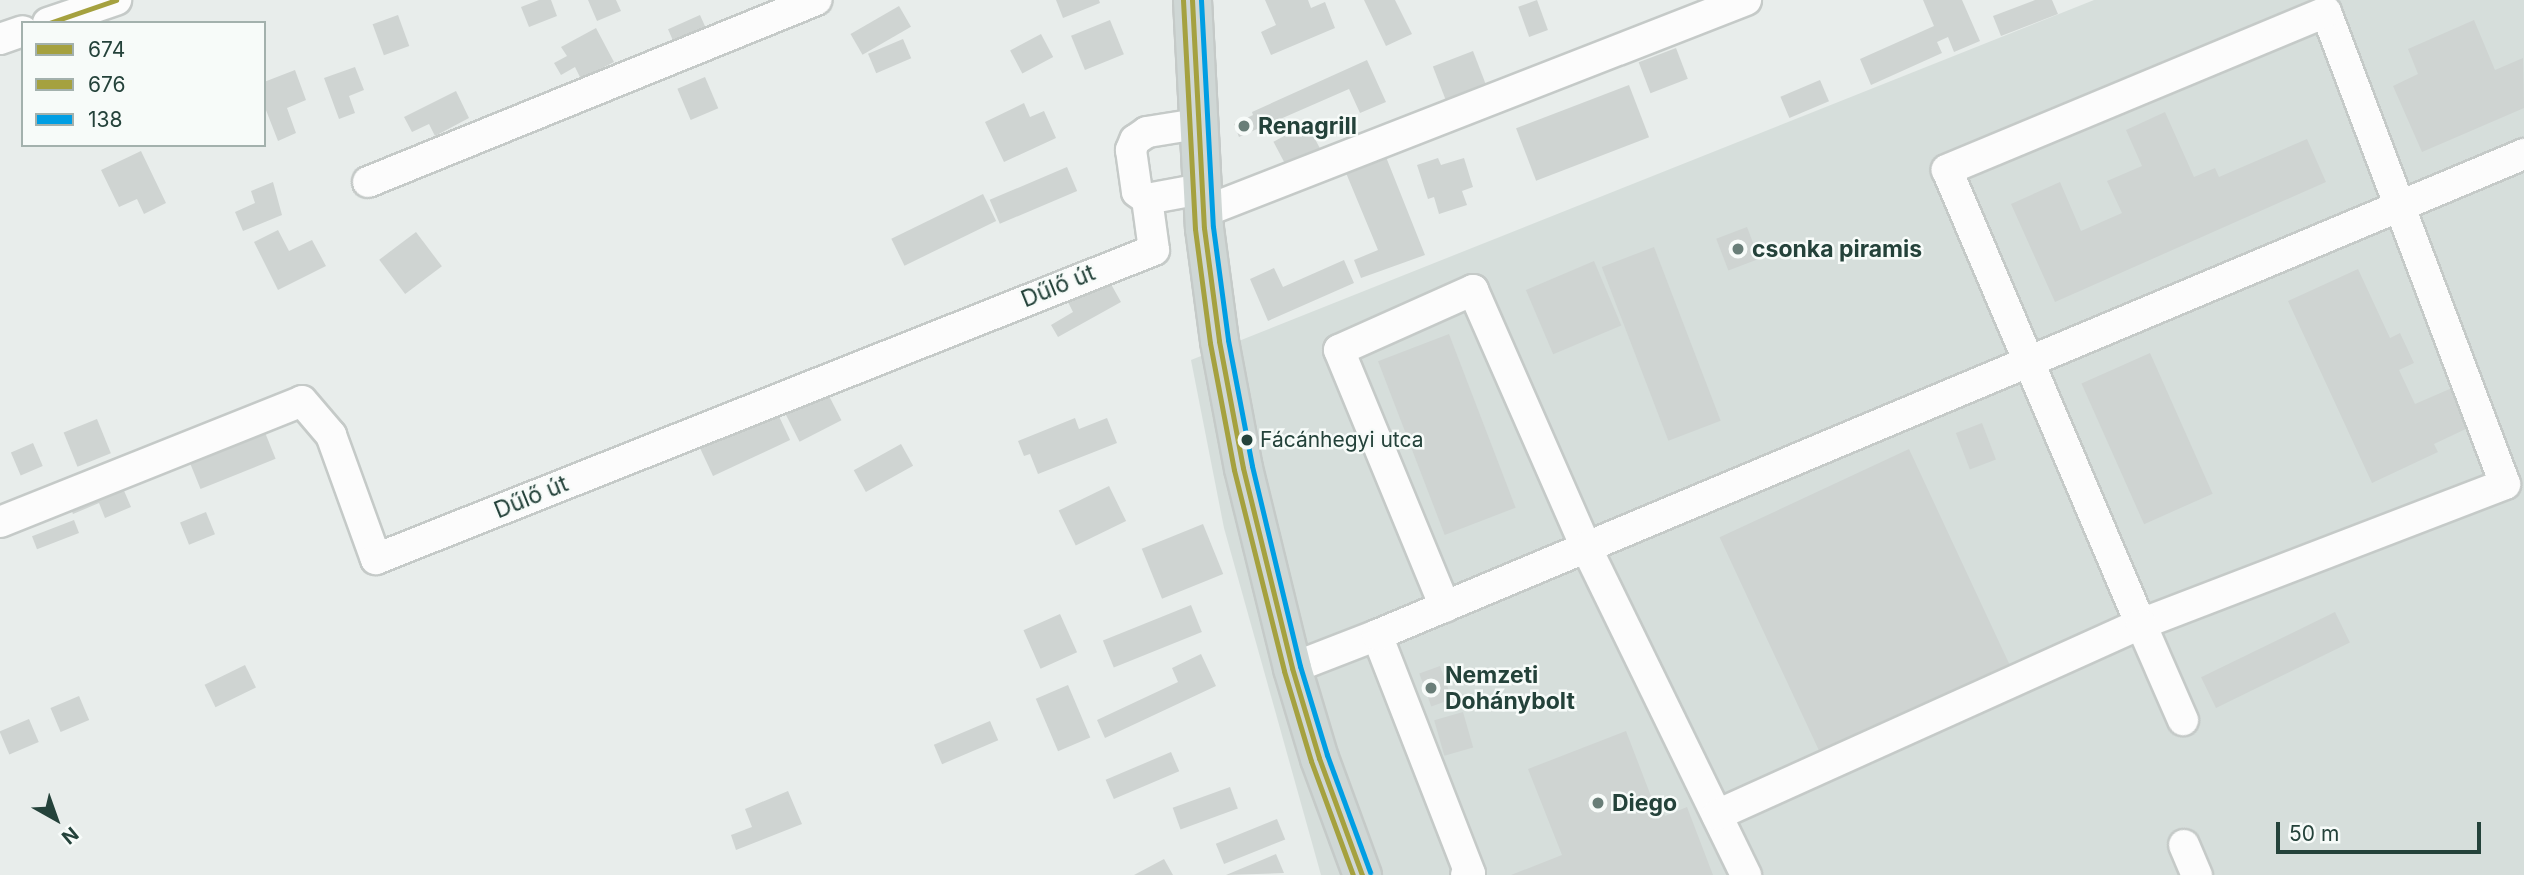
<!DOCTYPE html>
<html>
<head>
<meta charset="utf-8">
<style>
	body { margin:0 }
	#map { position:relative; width:2524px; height:875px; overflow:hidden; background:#e8edeb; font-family:Inter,sans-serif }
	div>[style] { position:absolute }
	.built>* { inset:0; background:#d6dedb }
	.building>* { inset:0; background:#cfd4d2; transform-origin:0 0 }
	.roads { filter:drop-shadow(2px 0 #c5cac8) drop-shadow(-2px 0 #c5cac8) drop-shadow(0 2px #c5cac8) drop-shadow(0 -2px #c5cac8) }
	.minor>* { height:30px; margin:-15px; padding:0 15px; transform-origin:15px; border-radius:15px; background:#fcfcfc }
	.major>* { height:37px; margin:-18.5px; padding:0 18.5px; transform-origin:18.5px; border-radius:18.5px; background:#cfd7d5 }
	.bus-1>* { height:5px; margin:-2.5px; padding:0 2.5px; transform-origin:2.5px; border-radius:2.5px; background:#a5a13f }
	.bus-2>* { height:5px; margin:-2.5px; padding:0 2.5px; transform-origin:2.5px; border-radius:2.5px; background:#a5a13f }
	.bus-3>* { height:5px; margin:-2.5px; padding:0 2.5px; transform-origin:2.5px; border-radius:2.5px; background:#009ee3 }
	.dots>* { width:19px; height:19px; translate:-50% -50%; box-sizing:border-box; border:4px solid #f7fbf9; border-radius:50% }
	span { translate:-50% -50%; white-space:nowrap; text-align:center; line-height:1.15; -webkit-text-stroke:5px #f7fbf9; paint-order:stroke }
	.bus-label { font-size:21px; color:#24423a }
	.left { translate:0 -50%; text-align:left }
	.poi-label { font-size:23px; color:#24423a; font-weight:700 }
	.street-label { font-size:23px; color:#24423a }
	.legend { position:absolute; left:21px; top:21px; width:245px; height:126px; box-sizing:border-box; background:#f7fbf9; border:2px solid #a3b1ad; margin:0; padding:9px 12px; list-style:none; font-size:21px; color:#24423a }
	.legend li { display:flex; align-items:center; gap:14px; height:35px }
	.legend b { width:35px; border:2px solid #a3b1ad }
	.north { position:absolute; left:21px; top:784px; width:70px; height:70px; -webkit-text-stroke:5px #f7fbf9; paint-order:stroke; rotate:140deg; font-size:19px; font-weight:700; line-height:28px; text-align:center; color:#24423a }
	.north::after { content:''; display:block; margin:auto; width:24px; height:32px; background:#24423a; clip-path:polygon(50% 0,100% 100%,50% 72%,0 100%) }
	.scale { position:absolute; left:2276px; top:822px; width:205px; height:32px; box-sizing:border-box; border:4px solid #24423a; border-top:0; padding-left:9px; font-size:21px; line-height:24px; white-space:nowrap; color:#24423a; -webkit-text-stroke:5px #f7fbf9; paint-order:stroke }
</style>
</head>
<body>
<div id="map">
	<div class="built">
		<i style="clip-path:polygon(2094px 0,2524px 0,2524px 875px,1321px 875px,1224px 528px,1191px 360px)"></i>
	</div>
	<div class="building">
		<i style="clip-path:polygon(539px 0,551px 0,557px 16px,529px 27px,521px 7px)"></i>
		<i style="clip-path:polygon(588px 0,616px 0,621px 11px,597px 21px)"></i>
		<i style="clip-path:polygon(1056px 0,1099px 0,1100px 3px,1063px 18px)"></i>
		<i style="clip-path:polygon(1265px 0,1308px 0,1311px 8px,1325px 2px,1335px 28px,1271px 55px,1261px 32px,1276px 25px)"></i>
		<i style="clip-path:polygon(1364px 0,1395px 0,1412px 34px,1386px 46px)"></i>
		<i style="left:1537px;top:0;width:32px;height:20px;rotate:70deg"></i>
		<i style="clip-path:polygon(1923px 0,1962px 0,1980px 41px,1954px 52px,1948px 37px,1937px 42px,1942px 53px,1871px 85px,1860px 59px,1934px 26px)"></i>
		<i style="clip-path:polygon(2035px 0,2052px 0,2058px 14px,2001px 36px,1993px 16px)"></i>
		<i style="left:899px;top:6px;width:24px;height:56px;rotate:60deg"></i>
		<i style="left:398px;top:15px;width:33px;height:27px;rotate:70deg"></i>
		<i style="left:700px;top:15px;width:24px;height:35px;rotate:66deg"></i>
		<i style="left:1110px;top:20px;width:37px;height:42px;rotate:68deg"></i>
		<i style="clip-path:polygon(2474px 20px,2495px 70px,2523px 58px,2524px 108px,2422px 152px,2393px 86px,2418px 74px,2408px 49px)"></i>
		<i style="clip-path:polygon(596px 28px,614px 62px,581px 79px,575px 67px,561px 75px,554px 63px,567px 56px,561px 47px)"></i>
		<i style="left:1041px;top:34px;width:26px;height:35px;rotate:62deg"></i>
		<i style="left:903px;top:39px;width:21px;height:38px;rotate:67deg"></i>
		<i style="left:1676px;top:48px;width:33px;height:40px;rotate:69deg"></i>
		<i style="left:1473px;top:51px;width:48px;height:43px;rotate:69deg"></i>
		<i style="clip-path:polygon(1367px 60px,1386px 102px,1360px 113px,1349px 89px,1239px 137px,1234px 124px,1253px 115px,1252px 112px)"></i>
		<i style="clip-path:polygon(355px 67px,364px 90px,349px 96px,355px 113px,339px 119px,324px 78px)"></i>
		<i style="clip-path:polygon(295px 70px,306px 100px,287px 108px,296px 133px,278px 141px,264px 105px,264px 82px)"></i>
		<i style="left:705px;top:77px;width:34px;height:30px;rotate:67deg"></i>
		<i style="left:1820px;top:80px;width:23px;height:43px;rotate:67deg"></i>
		<i style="left:1629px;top:85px;width:56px;height:121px;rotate:69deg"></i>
		<i style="clip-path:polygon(456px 91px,469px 118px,435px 136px,429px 124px,412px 132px,404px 117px)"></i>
		<i style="clip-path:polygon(1024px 103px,1030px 117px,1044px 111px,1056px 138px,1004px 162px,985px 122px)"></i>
		<i style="clip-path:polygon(2165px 112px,2194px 177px,2215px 168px,2219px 177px,2307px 139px,2326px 182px,2055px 302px,2011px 204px,2060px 182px,2081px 231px,2122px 213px,2107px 181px,2142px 166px,2126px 130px)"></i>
		<i style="left:1307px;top:124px;width:36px;height:38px;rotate:62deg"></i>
		<i style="clip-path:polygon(141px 151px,166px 203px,144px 214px,137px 199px,119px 207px,101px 170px)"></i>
		<i style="clip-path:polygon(1386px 157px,1425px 255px,1361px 278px,1354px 260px,1378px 250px,1346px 173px)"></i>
		<i style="clip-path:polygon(1438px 158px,1441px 165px,1464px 158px,1473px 187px,1462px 191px,1467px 205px,1439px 214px,1434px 197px,1428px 199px,1417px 165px)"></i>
		<i style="left:1067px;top:167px;width:26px;height:84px;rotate:67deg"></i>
		<i style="clip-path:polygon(273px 182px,282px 215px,243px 231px,235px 212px,255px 203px,251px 191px)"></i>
		<i style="left:983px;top:194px;width:30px;height:102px;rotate:64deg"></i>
		<i style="left:1747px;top:227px;width:34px;height:33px;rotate:69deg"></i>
		<i style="clip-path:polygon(278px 230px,289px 251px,312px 240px,326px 266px,278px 290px,254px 242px)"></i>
		<i style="left:416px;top:232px;width:43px;height:46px;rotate:53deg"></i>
		<i style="left:1654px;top:247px;width:186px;height:56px;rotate:69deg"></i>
		<i style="clip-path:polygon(1344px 260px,1354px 283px,1268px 321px,1250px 279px,1274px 268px,1283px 287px)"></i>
		<i style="left:1594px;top:261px;width:70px;height:74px;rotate:67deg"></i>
		<i style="clip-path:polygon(2358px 269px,2390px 338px,2400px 333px,2414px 363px,2399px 370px,2415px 404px,2452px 388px,2470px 427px,2434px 444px,2438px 452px,2372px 483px,2288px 301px)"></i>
		<i style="clip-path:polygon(1107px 277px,1121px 302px,1058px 337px,1051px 325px,1073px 312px,1067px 300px)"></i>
		<i style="left:1449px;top:334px;width:186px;height:76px;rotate:69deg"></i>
		<i style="left:2150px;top:353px;width:154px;height:75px;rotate:66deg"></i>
		<i style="left:826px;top:390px;width:34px;height:47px;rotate:63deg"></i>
		<i style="left:777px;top:412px;width:31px;height:85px;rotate:65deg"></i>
		<i style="clip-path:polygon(1075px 418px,1079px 429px,1107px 418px,1117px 443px,1038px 474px,1030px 454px,1024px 456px,1018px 441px)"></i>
		<i style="left:97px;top:419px;width:37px;height:36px;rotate:68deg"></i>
		<i style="left:1982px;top:423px;width:39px;height:28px;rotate:69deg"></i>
		<i style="left:264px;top:430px;width:31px;height:81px;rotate:68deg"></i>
		<i style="left:33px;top:443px;width:25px;height:24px;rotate:67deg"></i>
		<i style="left:901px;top:444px;width:25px;height:54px;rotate:61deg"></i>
		<i style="left:1909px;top:449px;width:239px;height:209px;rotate:65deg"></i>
		<i style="clip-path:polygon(119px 479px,131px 507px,105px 518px,99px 503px,73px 514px,68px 501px)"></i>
		<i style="left:1109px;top:486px;width:39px;height:56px;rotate:64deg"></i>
		<i style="left:206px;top:512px;width:24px;height:28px;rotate:68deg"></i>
		<i style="left:74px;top:520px;width:14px;height:45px;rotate:69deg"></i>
		<i style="left:1203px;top:524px;width:54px;height:66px;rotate:68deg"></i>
		<i style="left:1191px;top:605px;width:29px;height:95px;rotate:68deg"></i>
		<i style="left:2335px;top:612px;width:34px;height:149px;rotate:64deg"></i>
		<i style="left:1060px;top:614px;width:42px;height:40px;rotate:66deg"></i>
		<i style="clip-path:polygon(1201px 654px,1216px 686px,1105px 738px,1097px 720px,1178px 682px,1172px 668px)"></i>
		<i style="left:245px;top:665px;width:25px;height:45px;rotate:64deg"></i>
		<i style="left:1440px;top:666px;width:35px;height:22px;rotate:70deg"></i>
		<i style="left:1068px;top:685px;width:57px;height:35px;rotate:67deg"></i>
		<i style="left:79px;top:696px;width:26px;height:31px;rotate:67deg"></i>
		<i style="left:1463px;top:712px;width:37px;height:30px;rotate:74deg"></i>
		<i style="left:29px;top:719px;width:25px;height:32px;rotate:67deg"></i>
		<i style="left:990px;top:721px;width:21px;height:61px;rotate:67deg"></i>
		<i style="clip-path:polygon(1626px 731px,1654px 804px,1659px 802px,1665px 816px,1687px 807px,1713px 875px,1511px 875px,1562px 855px,1528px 769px)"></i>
		<i style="left:1171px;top:752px;width:21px;height:71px;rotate:67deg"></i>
		<i style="left:1230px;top:787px;width:23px;height:61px;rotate:70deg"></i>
		<i style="clip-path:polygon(788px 791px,802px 824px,736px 850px,731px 835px,752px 827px,745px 809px)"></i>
		<i style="left:1277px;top:819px;width:22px;height:66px;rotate:68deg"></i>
		<i style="clip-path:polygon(1276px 854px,1284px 873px,1226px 875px)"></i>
		<i style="clip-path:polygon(1164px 859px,1173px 875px,1134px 875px)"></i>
	</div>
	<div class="roads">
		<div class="minor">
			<i style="left:48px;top:23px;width:72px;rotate:-18.7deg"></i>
			<i style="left:0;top:39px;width:24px;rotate:-19deg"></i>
			<i style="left:1197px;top:124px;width:51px;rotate:170.9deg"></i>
			<i style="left:1147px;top:132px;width:14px;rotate:146deg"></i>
			<i style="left:1135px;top:140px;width:11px;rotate:112deg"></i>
			<i style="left:1131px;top:150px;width:42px;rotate:81.9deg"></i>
			<i style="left:1137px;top:192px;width:12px;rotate:35deg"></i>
			<i style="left:1147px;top:199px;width:55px;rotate:-10.5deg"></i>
			<i style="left:368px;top:182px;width:484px;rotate:-22.1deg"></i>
			<i style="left:1203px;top:212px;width:583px;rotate:-21.33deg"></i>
			<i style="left:0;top:522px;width:325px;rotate:-21.8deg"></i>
			<i style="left:302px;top:401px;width:45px;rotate:49.5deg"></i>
			<i style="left:331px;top:435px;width:132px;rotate:70.1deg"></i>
			<i style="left:376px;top:559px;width:837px;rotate:-21.66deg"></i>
			<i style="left:1154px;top:250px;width:51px;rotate:-97.8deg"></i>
			<i style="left:1445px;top:607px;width:278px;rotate:-112.4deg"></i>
			<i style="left:1339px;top:350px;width:147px;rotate:-24.1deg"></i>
			<i style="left:1473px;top:290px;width:281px;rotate:66.3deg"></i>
			<i style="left:1586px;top:547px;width:365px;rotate:64deg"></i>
			<i style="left:1377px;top:635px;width:256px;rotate:68.7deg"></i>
			<i style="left:1470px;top:874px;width:4px;rotate:166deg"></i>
			<i style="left:1292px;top:668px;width:91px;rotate:-21.2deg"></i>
			<i style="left:1377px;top:635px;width:1244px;rotate:-22.75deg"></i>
			<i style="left:1717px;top:815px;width:465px;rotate:-24.3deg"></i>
			<i style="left:2141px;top:624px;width:390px;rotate:-21deg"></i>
			<i style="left:2505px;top:484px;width:505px;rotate:-110.77deg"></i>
			<i style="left:2326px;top:12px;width:411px;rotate:157.4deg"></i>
			<i style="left:1947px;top:170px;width:494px;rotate:66.9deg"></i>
			<i style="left:2141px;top:624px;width:105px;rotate:66.4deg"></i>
			<i style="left:2184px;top:845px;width:33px;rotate:67deg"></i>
		</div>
		<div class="major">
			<i style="left:1192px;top:0;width:228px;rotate:87deg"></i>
			<i style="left:1204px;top:228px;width:114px;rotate:82.4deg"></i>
			<i style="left:1219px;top:341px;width:129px;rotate:79.3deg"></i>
			<i style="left:1243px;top:468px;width:206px;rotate:76.2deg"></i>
			<i style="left:1292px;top:668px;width:94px;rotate:73.3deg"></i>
			<i style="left:1319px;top:758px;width:125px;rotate:69.8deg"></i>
		</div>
	</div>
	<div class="bus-1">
		<i style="left:1192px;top:0;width:228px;rotate:87deg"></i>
		<i style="left:1204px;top:228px;width:114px;rotate:82.4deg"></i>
		<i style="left:1219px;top:341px;width:129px;rotate:79.3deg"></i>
		<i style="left:1243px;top:468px;width:206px;rotate:76.2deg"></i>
		<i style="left:1292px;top:668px;width:94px;rotate:73.3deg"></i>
		<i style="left:1319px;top:758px;width:125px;rotate:69.8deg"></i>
		<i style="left:49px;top:23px;width:71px;rotate:-18.9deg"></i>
	</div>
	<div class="bus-2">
		<i style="left:1183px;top:0;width:229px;rotate:87deg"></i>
		<i style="left:1195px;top:229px;width:115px;rotate:82.5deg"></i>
		<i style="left:1210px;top:343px;width:129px;rotate:79.3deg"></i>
		<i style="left:1234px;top:470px;width:207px;rotate:76deg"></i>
		<i style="left:1284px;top:671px;width:94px;rotate:73.3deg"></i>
		<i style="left:1311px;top:761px;width:121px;rotate:69.8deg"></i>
	</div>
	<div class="bus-3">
		<i style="left:1201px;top:0;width:227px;rotate:87deg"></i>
		<i style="left:1213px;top:227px;width:114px;rotate:82.4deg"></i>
		<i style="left:1228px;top:340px;width:128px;rotate:79.2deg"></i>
		<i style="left:1252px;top:466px;width:206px;rotate:76.5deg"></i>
		<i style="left:1300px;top:666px;width:93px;rotate:73.1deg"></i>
		<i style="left:1327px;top:755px;width:125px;rotate:69.8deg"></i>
	</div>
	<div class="dots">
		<i style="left:1244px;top:126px;background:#697e78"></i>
		<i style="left:1738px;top:249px;background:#697e78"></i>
		<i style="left:1247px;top:440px;background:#24423a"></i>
		<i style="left:1431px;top:688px;background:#697e78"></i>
		<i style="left:1598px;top:803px;background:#697e78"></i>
	</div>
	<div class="bus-label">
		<span class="left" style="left:1260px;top:440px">Fácánhegyi utca</span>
	</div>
	<div class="poi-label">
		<span class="left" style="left:1258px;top:126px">Renagrill</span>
		<span class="left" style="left:1752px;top:249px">csonka piramis</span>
		<span class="left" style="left:1445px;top:688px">Nemzeti<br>Dohánybolt</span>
		<span class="left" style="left:1612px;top:803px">Diego</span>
	</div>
	<div class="street-label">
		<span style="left:1058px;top:286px;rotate:-22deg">Dűlő út</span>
		<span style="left:531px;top:497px;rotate:-22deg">Dűlő út</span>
	</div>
	<ul class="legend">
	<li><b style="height:9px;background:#a5a13f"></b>674</li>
	<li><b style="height:9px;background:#a5a13f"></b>676</li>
	<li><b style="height:9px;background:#009ee3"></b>138</li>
	</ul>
	<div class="north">N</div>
	<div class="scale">50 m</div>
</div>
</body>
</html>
